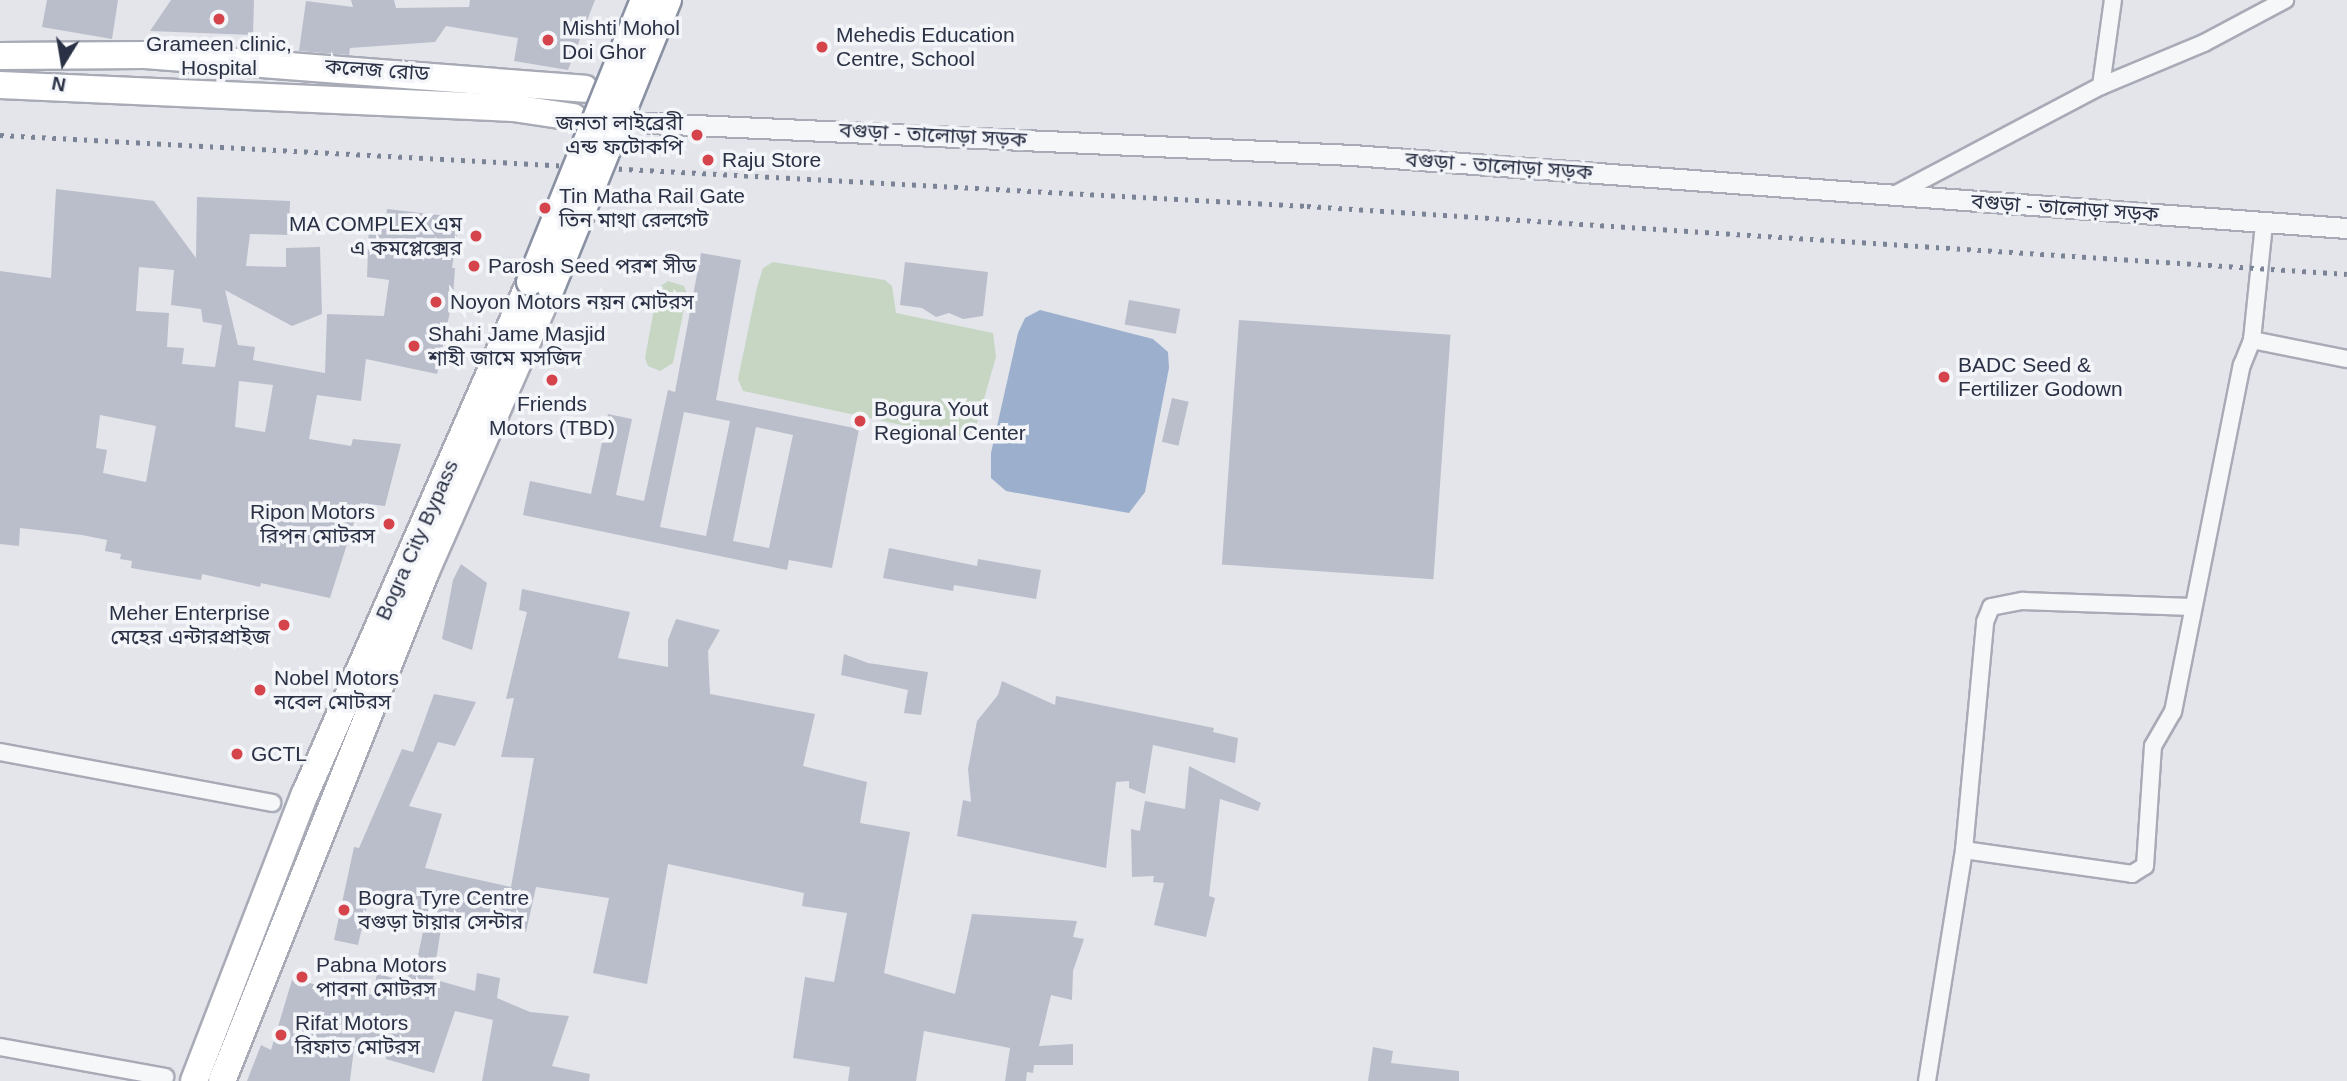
<!DOCTYPE html>
<html>
<head>
<meta charset="utf-8">
<style>
	body { margin:0 }
	#map { position:relative; width:2347px; height:1081px; overflow:hidden; background:#e3e5eb; font-family:Helvetica,"Noto Sans Bengali",sans-serif }
	div>[style] { position:absolute }
	.green>* { inset:0; background:#c6d6c3 }
	.water>* { inset:0; background:#9cafcd }
	.building>* { inset:0; background:#babeca; transform-origin:0 0 }
	.roads { filter:drop-shadow(2px 0 #a8abb6) drop-shadow(-2px 0 #a8abb6) drop-shadow(0 2px #a8abb6) drop-shadow(0 -2px #a8abb6) }
	.minor>* { height:16px; margin:-8px; padding:0 8px; transform-origin:8px; border-radius:8px; background:#f6f7f9 }
	.tertiary>* { height:19px; margin:-9.5px; padding:0 9.5px; transform-origin:9.5px; border-radius:9.5px; background:#f6f7f9 }
	.trunk>* { height:26px; margin:-13px; padding:0 13px; transform-origin:13px; border-radius:13px; background:#fff }
	.rail>* { height:5px; margin-top:-2.5px; transform-origin:0; background:repeating-linear-gradient(90deg,#7b8396 0 3.5px,transparent 0 10.5px) }
	.bridges { filter:drop-shadow(2px 0 #8991a3) drop-shadow(-2px 0 #8991a3) drop-shadow(0 2px #8991a3) drop-shadow(0 -2px #8991a3) }
	.trunk-bridge>* { height:26px; margin:-13px; padding:0 13px; transform-origin:13px; border-radius:13px; background:#fff }
	.dots>* { width:19px; height:19px; translate:-50% -50%; box-sizing:border-box; border:4px solid #f3f5f9; border-radius:50% }
	span { translate:-50% -50%; white-space:nowrap; text-align:center; line-height:1.15; -webkit-text-stroke:7px #f3f5f9; paint-order:stroke }
	.poi-label { font-size:21px; color:#2a3145 }
	.left { translate:0 -50%; text-align:left }
	.right { translate:-100% -50%; text-align:right }
	.street-label { font-size:21px; color:#2a3145 }
	.north { position:absolute; left:28px; top:28px; width:70px; height:70px; -webkit-text-stroke:5px #f3f5f9; paint-order:stroke; rotate:191deg; font-size:19px; font-weight:700; line-height:28px; text-align:center; color:#2a3145 }
	.north::after { content:''; display:block; margin:auto; width:24px; height:32px; background:#2a3145; clip-path:polygon(50% 0,100% 100%,50% 72%,0 100%) }
</style>
</head>
<body>
<div id="map">
	<div class="green">
		<i style="clip-path:polygon(773px 262px,885px 280px,892px 286px,896px 313px,993px 333px,996px 357px,975px 430px,966px 436px,953px 436px,743px 391px,738px 379px,757px 287px,763px 268px)"></i>
		<i style="clip-path:polygon(668px 281px,684px 286px,687px 294px,673px 363px,660px 371px,648px 366px,645px 358px,658px 288px)"></i>
	</div>
	<div class="water">
		<i style="clip-path:polygon(1040px 310px,1153px 339px,1168px 352px,1169px 368px,1145px 492px,1129px 513px,1006px 491px,991px 478px,991px 453px,1018px 333px,1025px 318px)"></i>
	</div>
	<div class="building">
		<i style="clip-path:polygon(47px 0,118px 0,112px 39px,42px 27px)"></i>
		<i style="clip-path:polygon(171px 0,254px 0,253px 35px,150px 31px)"></i>
		<i style="clip-path:polygon(351px 0,394px 0,396px 8px,469px 7px,470px 0,595px 0,568px 70px,514px 61px,518px 38px,446px 26px,435px 42px,350px 48px,349px 55px,299px 51px,306px 1px,353px 7px)"></i>
		<i style="clip-path:polygon(evenodd,56px 189px,154px 201px,196px 258px,197px 197px,290px 201px,289px 235px,250px 234px,246px 266px,286px 267px,286px 248px,320px 247px,322px 314px,292px 326px,225px 290px,238px 345px,255px 347px,253px 360px,325px 373px,327px 314px,384px 316px,389px 280px,367px 277px,369px 225px,385px 228px,387px 209px,464px 218px,462px 235px,457px 234px,452px 268px,455px 268px,453px 297px,437px 374px,366px 359px,361px 401px,317px 395px,309px 439px,351px 446px,353px 439px,401px 444px,385px 506px,360px 503px,330px 598px,261px 583px,260px 587px,202px 574px,201px 580px,131px 568px,132px 561px,120px 559px,121px 554px,105px 551px,107px 540px,82px 535px,20px 528px,19px 546px,0 544px,0 271px,51px 278px,56px 189px,139px 267px,174px 270px,171px 305px,201px 309px,203px 322px,222px 325px,215px 367px,182px 364px,184px 348px,167px 347px,169px 313px,136px 311px,139px 267px,56px 189px,239px 381px,273px 385px,265px 432px,235px 427px,239px 381px,56px 189px,100px 415px,156px 426px,146px 482px,103px 473px,107px 450px,96px 448px,100px 415px)"></i>
		<i style="clip-path:polygon(evenodd,701px 253px,741px 260px,716px 400px,859px 429px,832px 568px,789px 560px,787px 570px,523px 515px,530px 481px,591px 494px,608px 414px,632px 419px,616px 495px,644px 501px,668px 390px,675px 392px,701px 253px,684px 412px,730px 421px,706px 536px,660px 527px,684px 412px,701px 253px,756px 427px,793px 435px,769px 548px,733px 541px,756px 427px)"></i>
		<i style="clip-path:polygon(905px 262px,988px 272px,983px 316px,963px 319px,949px 313px,936px 317px,922px 308px,900px 305px)"></i>
		<i style="left:1129px;top:300px;width:52px;height:25px;rotate:10deg"></i>
		<i style="left:1239px;top:320px;width:212px;height:245px;rotate:4deg"></i>
		<i style="left:1172px;top:398px;width:17px;height:45px;rotate:13deg"></i>
		<i style="clip-path:polygon(889px 548px,977px 566px,978px 559px,1041px 570px,1036px 599px,954px 585px,953px 591px,883px 578px)"></i>
		<i style="clip-path:polygon(461px 564px,487px 583px,472px 650px,442px 639px,453px 580px)"></i>
		<i style="clip-path:polygon(522px 589px,630px 612px,618px 658px,668px 667px,668px 640px,676px 619px,720px 630px,708px 651px,710px 694px,815px 714px,803px 766px,867px 782px,860px 823px,910px 832px,884px 973px,955px 994px,972px 914px,1077px 921px,1073px 937px,1084px 939px,1073px 971px,1072px 1000px,1051px 995px,1039px 1046px,1073px 1044px,1073px 1065px,1034px 1065px,1033px 1073px,1027px 1072px,1026px 1081px,1005px 1081px,1010px 1048px,924px 1031px,916px 1081px,848px 1081px,850px 1067px,793px 1058px,805px 977px,834px 982px,847px 913px,802px 906px,804px 893px,668px 864px,647px 984px,593px 973px,609px 898px,536px 887px,526px 932px,496px 921px,494px 927px,443px 916px,433px 979px,475px 991px,477px 973px,500px 978px,497px 998px,530px 1012px,569px 1016px,552px 1066px,590px 1074px,589px 1081px,482px 1081px,493px 1020px,455px 1011px,434px 1073px,386px 1059px,387px 1053px,354px 1048px,350px 1081px,247px 1081px,261px 1045px,271px 1050px,292px 980px,373px 995px,377px 973px,407px 983px,409px 973px,414px 974px,427px 913px,411px 909px,412px 905px,369px 897px,358px 945px,334px 940px,354px 847px,359px 848px,402px 749px,413px 752px,434px 694px,476px 702px,455px 746px,438px 742px,409px 806px,442px 814px,425px 868px,511px 887px,534px 758px,501px 757px,514px 698px,506px 699px,527px 612px,519px 610px)"></i>
		<i style="clip-path:polygon(844px 654px,868px 663px,928px 672px,921px 715px,904px 713px,908px 690px,841px 675px)"></i>
		<i style="clip-path:polygon(1002px 681px,1055px 705px,1056px 696px,1214px 728px,1213px 732px,1238px 738px,1235px 763px,1153px 745px,1145px 794px,1129px 788px,1129px 781px,1116px 782px,1106px 868px,957px 836px,963px 800px,971px 802px,968px 769px,977px 721px,998px 695px)"></i>
		<i style="clip-path:polygon(1189px 766px,1261px 803px,1258px 811px,1220px 799px,1209px 896px,1215px 898px,1206px 937px,1154px 925px,1164px 883px,1153px 882px,1154px 876px,1132px 877px,1131px 829px,1140px 831px,1145px 801px,1185px 809px)"></i>
		<i style="clip-path:polygon(1373px 1047px,1393px 1051px,1391px 1063px,1459px 1071px,1459px 1081px,1368px 1081px)"></i>
	</div>
	<div class="roads">
		<div class="minor">
			<i style="left:2101px;top:86px;width:87px;rotate:-82.1deg"></i>
			<i style="left:1894px;top:195px;width:234px;rotate:-27.8deg"></i>
			<i style="left:2101px;top:86px;width:112px;rotate:-22.7deg"></i>
			<i style="left:2204px;top:43px;width:92px;rotate:-28deg"></i>
			<i style="left:2252px;top:340px;width:97px;rotate:11.3deg"></i>
			<i style="left:0;top:752px;width:277px;rotate:10.6deg"></i>
			<i style="left:1964px;top:850px;width:170px;rotate:8.1deg"></i>
			<i style="left:2132px;top:874px;width:15px;rotate:-32deg"></i>
			<i style="left:2145px;top:866px;width:120px;rotate:-86.2deg"></i>
			<i style="left:2153px;top:746px;width:39px;rotate:-60deg"></i>
			<i style="left:2173px;top:712px;width:354px;rotate:-78.8deg"></i>
			<i style="left:2242px;top:365px;width:27px;rotate:-68deg"></i>
			<i style="left:2252px;top:340px;width:118px;rotate:-84.1deg"></i>
			<i style="left:0;top:1047px;width:168px;rotate:10.3deg"></i>
			<i style="left:1927px;top:1081px;width:234px;rotate:-80.9deg"></i>
			<i style="left:1964px;top:850px;width:229px;rotate:-84.7deg"></i>
			<i style="left:1985px;top:622px;width:16px;rotate:-68deg"></i>
			<i style="left:1991px;top:607px;width:33px;rotate:-11deg"></i>
			<i style="left:2023px;top:601px;width:168px;rotate:2deg"></i>
		</div>
		<div class="tertiary">
			<i style="left:650px;top:123px;width:703px;rotate:2.61deg"></i>
			<i style="left:1352px;top:155px;width:998px;rotate:4.2deg"></i>
		</div>
		<div class="trunk">
			<i style="left:0;top:56px;width:145px;rotate:-0.4deg"></i>
			<i style="left:145px;top:55px;width:441px;rotate:4.4deg"></i>
			<i style="left:0;top:85px;width:514px;rotate:2.57deg"></i>
			<i style="left:513px;top:108px;width:61px;rotate:8.5deg"></i>
			<i style="left:194px;top:1081px;width:308px;rotate:-68.9deg"></i>
			<i style="left:305px;top:794px;width:559px;rotate:-66.28deg"></i>
			<i style="left:222px;top:1081px;width:549px;rotate:-68.2deg"></i>
			<i style="left:426px;top:571px;width:309px;rotate:-66.2deg"></i>
		</div>
	</div>
	<div class="rail">
		<i style="left:0;top:135px;width:1309px;rotate:3.11deg"></i>
		<i style="left:1307px;top:206px;width:1042px;rotate:3.74deg"></i>
	</div>
	<div class="bridges">
		<div class="trunk-bridge">
			<i style="left:530px;top:282px;width:304px;rotate:-68deg"></i>
			<i style="left:551px;top:288px;width:311px;rotate:-67.9deg"></i>
		</div>
	</div>
	<div class="dots">
		<i style="left:219px;top:19px;background:#d5444b"></i>
		<i style="left:548px;top:40px;background:#d5444b"></i>
		<i style="left:822px;top:47px;background:#d5444b"></i>
		<i style="left:697px;top:135px;background:#d5444b"></i>
		<i style="left:708px;top:160px;background:#d5444b"></i>
		<i style="left:545px;top:208px;background:#d5444b"></i>
		<i style="left:476px;top:236px;background:#d5444b"></i>
		<i style="left:474px;top:266px;background:#d5444b"></i>
		<i style="left:436px;top:302px;background:#d5444b"></i>
		<i style="left:414px;top:346px;background:#d5444b"></i>
		<i style="left:1944px;top:377px;background:#d5444b"></i>
		<i style="left:552px;top:380px;background:#d5444b"></i>
		<i style="left:860px;top:421px;background:#d5444b"></i>
		<i style="left:389px;top:524px;background:#d5444b"></i>
		<i style="left:284px;top:625px;background:#d5444b"></i>
		<i style="left:260px;top:690px;background:#d5444b"></i>
		<i style="left:237px;top:754px;background:#d5444b"></i>
		<i style="left:344px;top:910px;background:#d5444b"></i>
		<i style="left:302px;top:977px;background:#d5444b"></i>
		<i style="left:281px;top:1035px;background:#d5444b"></i>
	</div>
	<div class="poi-label">
		<span class="left" style="left:562px;top:40px">Mishti Mohol<br>Doi Ghor</span>
		<span class="left" style="left:836px;top:47px">Mehedis Education<br>Centre, School</span>
		<span style="left:219px;top:56px">Grameen clinic,<br>Hospital</span>
		<span class="right" style="left:683px;top:135px">জনতা লাইব্রেরী<br>এন্ড ফটোকপি</span>
		<span class="left" style="left:722px;top:160px">Raju Store</span>
		<span class="left" style="left:559px;top:208px">Tin Matha Rail Gate<br>তিন মাথা রেলগেট</span>
		<span class="right" style="left:462px;top:236px">MA COMPLEX এম<br>এ কমপ্লেক্সের</span>
		<span class="left" style="left:488px;top:266px">Parosh Seed পরশ সীড</span>
		<span class="left" style="left:450px;top:302px">Noyon Motors নয়ন মোটরস</span>
		<span class="left" style="left:428px;top:346px">Shahi Jame Masjid<br>শাহী জামে মসজিদ</span>
		<span class="left" style="left:1958px;top:377px">BADC Seed &amp;<br>Fertilizer Godown</span>
		<span style="left:552px;top:416px">Friends<br>Motors (TBD)</span>
		<span class="left" style="left:874px;top:421px">Bogura Yout<br>Regional Center</span>
		<span class="right" style="left:375px;top:524px">Ripon Motors<br>রিপন মোটরস</span>
		<span class="right" style="left:270px;top:625px">Meher Enterprise<br>মেহের এন্টারপ্রাইজ</span>
		<span class="left" style="left:274px;top:690px">Nobel Motors<br>নবেল মোটরস</span>
		<span class="left" style="left:251px;top:754px">GCTL</span>
		<span class="left" style="left:358px;top:910px">Bogra Tyre Centre<br>বগুড়া টায়ার সেন্টার</span>
		<span class="left" style="left:316px;top:977px">Pabna Motors<br>পাবনা মোটরস</span>
		<span class="left" style="left:295px;top:1035px">Rifat Motors<br>রিফাত মোটরস</span>
	</div>
	<div class="street-label">
		<span style="left:377px;top:70px;rotate:4deg">কলেজ রোড</span>
		<span style="left:933px;top:135px;rotate:3deg">বগুড়া - তালোড়া সড়ক</span>
		<span style="left:1499px;top:166px;rotate:4deg">বগুড়া - তালোড়া সড়ক</span>
		<span style="left:2065px;top:208px;rotate:4deg">বগুড়া - তালোড়া সড়ক</span>
		<span style="left:417px;top:540px;rotate:-66deg">Bogra City Bypass</span>
	</div>
	<div class="north">N</div>
</div>
</body>
</html>
